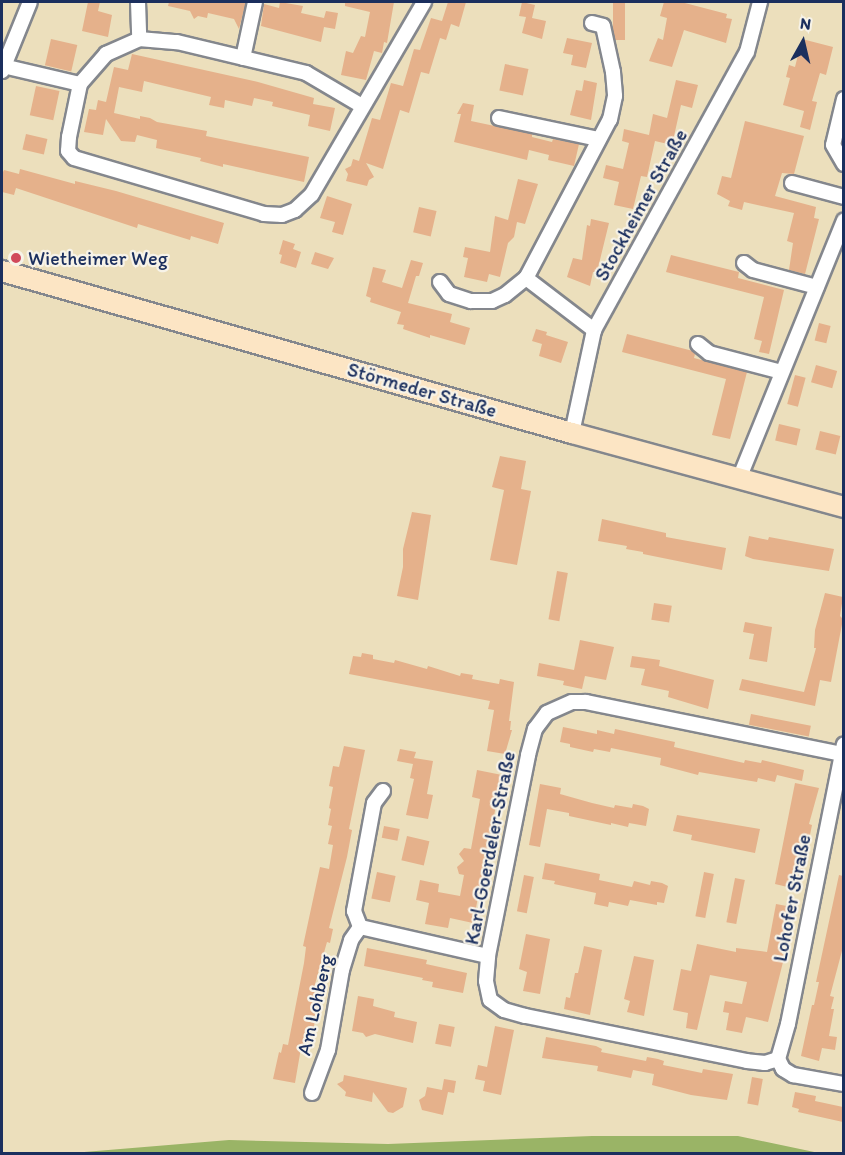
<!DOCTYPE html>
<html>
<head>
<meta charset="utf-8">
<style>
	body { margin:0 }
	#map { position:relative; width:845px; height:1155px; overflow:hidden; background:#ecdfbc; font-family:Itim,sans-serif }
	div>[style] { position:absolute }
	.forest>* { inset:0; background:#9ab466 }
	.building>* { inset:0; background:#e5b18b; transform-origin:0 0 }
	.roads { filter:drop-shadow(2px 0 #84878d) drop-shadow(-2px 0 #84878d) drop-shadow(0 2px #84878d) drop-shadow(0 -2px #84878d) }
	.minor>* { height:14px; margin:-7px; padding:0 7px; transform-origin:7px; border-radius:7px; background:#fff }
	.secondary>* { height:20px; margin:-10px; padding:0 10px; transform-origin:10px; border-radius:10px; background:#fce5c4 }
	.dots>* { width:16px; height:16px; translate:-50% -50%; box-sizing:border-box; border:3px solid #f7f3e8; border-radius:50% }
	span { translate:-50% -50%; white-space:nowrap; text-align:center; line-height:1.15; -webkit-text-stroke:4.5px #f7f3e8; paint-order:stroke }
	.street-label { font-size:20px; color:#1b2f5e }
	.poi-label { font-size:20px; color:#1b2f5e }
	.left { translate:0 -50%; text-align:left }
	.frame { position:absolute; inset:0; border:3px solid #1b2f5e; pointer-events:none }
	.north { position:absolute; left:773px; top:12px; width:60px; height:60px; -webkit-text-stroke:4px #f7f3e8; paint-order:stroke; rotate:8deg; font-size:16px; font-weight:700; line-height:24px; text-align:center; color:#1b2f5e }
	.north::after { content:''; display:block; margin:auto; width:21px; height:27px; background:#1b2f5e; clip-path:polygon(50% 0,100% 100%,50% 72%,0 100%) }
</style>
</head>
<body>
<div id="map">
	<div class="forest">
		<i style="clip-path:polygon(592px 1136px,738px 1136px,819px 1153px,72px 1153px,229px 1140px,388px 1144px)"></i>
	</div>
	<div class="building">
		<i style="clip-path:polygon(88px 2px,100px 2px,98px 11px,112px 15px,108px 37px,82px 31px)"></i>
		<i style="clip-path:polygon(169px 2px,246px 2px,239px 29px,234px 19px,208px 13px,207px 18px,198px 16px,194px 19px,190px 11px,168px 6px)"></i>
		<i style="clip-path:polygon(280px 2px,303px 6px,301px 13px,324px 18px,326px 11px,338px 13px,335px 29px,324px 27px,321px 42px,261px 26px,264px 4px,279px 8px)"></i>
		<i style="clip-path:polygon(345px 2px,394px 2px,387px 43px,384px 42px,382px 53px,374px 51px,366px 80px,341px 75px,346px 51px,353px 53px,361px 36px,365px 37px,370px 12px,345px 6px)"></i>
		<i style="clip-path:polygon(448px 2px,466px 2px,459px 27px,451px 24px,446px 40px,440px 38px,429px 74px,421px 72px,409px 113px,400px 110px,383px 169px,366px 163px,374px 177px,369px 180px,367px 186px,346px 181px,348px 174px,345px 169px,351px 166px,353px 159px,359px 161px,372px 118px,380px 120px,391px 83px,403px 86px,414px 49px,420px 50px,431px 18px,442px 21px)"></i>
		<i style="clip-path:polygon(522px 2px,535px 5px,532px 18px,546px 21px,542px 39px,522px 33px,526px 17px,519px 16px)"></i>
		<i style="left:613px;top:2px;width:12px;height:38px"></i>
		<i style="clip-path:polygon(664px 2px,681px 2px,727px 14px,726px 18px,732px 19px,726px 43px,684px 30px,672px 67px,649px 61px,658px 38px,663px 40px,667px 18px,660px 16px)"></i>
		<i style="clip-path:polygon(567px 38px,592px 43px,586px 68px,571px 65px,573px 55px,563px 53px)"></i>
		<i style="left:51px;top:39px;width:27px;height:27px;rotate:13deg"></i>
		<i style="clip-path:polygon(802px 39px,833px 47px,826px 75px,820px 73px,812px 101px,817px 102px,810px 130px,800px 127px,804px 111px,783px 105px,790px 78px,786px 77px,789px 65px,795px 67px)"></i>
		<i style="clip-path:polygon(132px 54px,258px 82px,314px 98px,313px 104px,335px 108px,330px 131px,308px 126px,310px 115px,272px 106px,273px 102px,254px 98px,252px 106px,225px 100px,224px 108px,209px 105px,211px 97px,144px 81px,142px 92px,119px 87px,114px 113px,140px 119px,140px 116px,150px 118px,157px 122px,207px 131px,206px 136px,309px 157px,304px 182px,223px 164px,223px 167px,200px 161px,201px 158px,156px 148px,157px 140px,137px 135px,135px 142px,121px 141px,106px 119px,103px 135px,84px 132px,89px 109px,96px 110px,98px 100px,106px 102px,114px 67px,128px 70px)"></i>
		<i style="left:505px;top:64px;width:24px;height:27px;rotate:12deg"></i>
		<i style="clip-path:polygon(584px 80px,597px 83px,591px 120px,570px 115px,576px 90px,582px 91px)"></i>
		<i style="clip-path:polygon(676px 80px,698px 85px,692px 108px,681px 105px,672px 145px,655px 141px,647px 177px,641px 176px,633px 209px,614px 205px,619px 182px,603px 178px,606px 165px,623px 169px,629px 143px,622px 141px,624px 129px,649px 135px,653px 114px,667px 118px)"></i>
		<i style="left:36px;top:86px;width:24px;height:30px;rotate:12deg"></i>
		<i style="clip-path:polygon(463px 103px,474px 105px,471px 121px,532px 134px,532px 137px,552px 142px,553px 139px,579px 144px,574px 166px,548px 160px,549px 155px,529px 150px,527px 160px,454px 142px,461px 114px,457px 114px)"></i>
		<i style="clip-path:polygon(745px 121px,804px 136px,794px 174px,782px 173px,775px 196px,816px 207px,814px 218px,819px 219px,805px 274px,789px 270px,793px 243px,787px 241px,794px 213px,744px 202px,742px 210px,728px 206px,730px 201px,717px 194px,722px 176px,731px 178px)"></i>
		<i style="left:26px;top:134px;width:22px;height:16px;rotate:13deg"></i>
		<i style="clip-path:polygon(20px 169px,75px 184px,75px 181px,116px 191px,224px 223px,218px 244px,191px 236px,190px 240px,138px 224px,137px 228px,16px 188px,14px 195px,2px 192px,2px 174px,4px 170px,19px 174px)"></i>
		<i style="clip-path:polygon(518px 179px,538px 184px,525px 224px,517px 222px,514px 237px,508px 243px,500px 277px,489px 274px,487px 282px,464px 277px,468px 258px,463px 257px,465px 247px,490px 252px,495px 216px,508px 220px)"></i>
		<i style="clip-path:polygon(327px 196px,352px 204px,343px 235px,332px 232px,335px 222px,320px 218px)"></i>
		<i style="left:419px;top:207px;width:18px;height:26px;rotate:13deg"></i>
		<i style="clip-path:polygon(591px 219px,609px 223px,597px 272px,593px 272px,590px 286px,567px 277px,573px 258px,582px 260px,587px 225px,590px 226px)"></i>
		<i style="clip-path:polygon(283px 240px,295px 244px,293px 249px,301px 252px,296px 268px,280px 263px,282px 255px,279px 254px)"></i>
		<i style="clip-path:polygon(315px 252px,334px 258px,328px 269px,311px 264px)"></i>
		<i style="clip-path:polygon(671px 255px,739px 272px,738px 278px,784px 290px,769px 354px,759px 352px,762px 341px,754px 339px,764px 297px,666px 272px)"></i>
		<i style="clip-path:polygon(411px 260px,423px 263px,419px 276px,416px 276px,408px 303px,452px 314px,450px 322px,470px 328px,465px 345px,430px 335px,430px 338px,403px 329px,404px 325px,397px 324px,401px 312px,370px 302px,371px 298px,366px 296px,373px 267px,386px 270px,382px 282px,402px 288px)"></i>
		<i style="left:819px;top:323px;width:12px;height:18px;rotate:14deg"></i>
		<i style="clip-path:polygon(536px 329px,547px 332px,546px 335px,568px 342px,561px 363px,539px 356px,542px 344px,532px 341px)"></i>
		<i style="clip-path:polygon(627px 334px,693px 351px,695px 354px,694px 358px,747px 372px,730px 439px,712px 435px,726px 379px,622px 352px)"></i>
		<i style="left:816px;top:365px;width:22px;height:18px;rotate:16deg"></i>
		<i style="left:795px;top:375px;width:11px;height:30px;rotate:15deg"></i>
		<i style="left:779px;top:424px;width:22px;height:17px;rotate:13deg"></i>
		<i style="left:820px;top:431px;width:21px;height:19px;rotate:14deg"></i>
		<i style="clip-path:polygon(500px 456px,526px 461px,521px 489px,531px 491px,517px 565px,490px 560px,504px 490px,492px 487px)"></i>
		<i style="clip-path:polygon(412px 512px,431px 515px,418px 600px,397px 596px,403px 567px,403px 549px)"></i>
		<i style="clip-path:polygon(602px 519px,666px 533px,666px 537px,726px 548px,722px 570px,643px 554px,643px 552px,626px 549px,627px 546px,598px 541px)"></i>
		<i style="clip-path:polygon(749px 536px,768px 540px,769px 537px,834px 549px,829px 571px,753px 559px,745px 556px)"></i>
		<i style="left:557px;top:571px;width:11px;height:49px;rotate:10deg"></i>
		<i style="clip-path:polygon(825px 593px,843px 597px,840px 616px,843px 619px,831px 682px,820px 680px,815px 706px,739px 690px,742px 679px,804px 692px,816px 648px,814px 648px,815px 630px)"></i>
		<i style="left:654px;top:603px;width:18px;height:17px;rotate:9deg"></i>
		<i style="clip-path:polygon(745px 622px,772px 627px,767px 662px,749px 659px,754px 634px,743px 632px)"></i>
		<i style="clip-path:polygon(580px 640px,614px 647px,606px 680px,585px 676px,582px 689px,563px 685px,564px 681px,537px 676px,539px 663px,574px 670px)"></i>
		<i style="clip-path:polygon(362px 653px,373px 655px,373px 659px,394px 663px,395px 660px,427px 669px,428px 666px,460px 676px,461px 673px,473px 675px,472px 679px,499px 684px,500px 679px,514px 682px,509px 721px,511px 721px,510px 730px,512px 730px,505px 754px,487px 751px,494px 710px,488px 709px,490px 701px,349px 674px,353px 656px,361px 657px)"></i>
		<i style="clip-path:polygon(632px 656px,660px 660px,659px 666px,714px 680px,708px 709px,668px 697px,669px 691px,641px 685px,645px 669px,630px 667px)"></i>
		<i style="left:751px;top:714px;width:61px;height:11px;rotate:11deg"></i>
		<i style="clip-path:polygon(563px 727px,597px 734px,597px 730px,614px 734px,615px 729px,675px 742px,674px 747px,744px 763px,745px 760px,761px 763px,762px 760px,804px 770px,802px 781px,777px 775px,775px 782px,758px 778px,757px 782px,699px 772px,698px 775px,660px 765px,661px 758px,611px 748px,610px 752px,594px 749px,593px 752px,570px 747px,570px 744px,560px 742px)"></i>
		<i style="clip-path:polygon(344px 746px,365px 750px,349px 829px,352px 830px,347px 857px,329px 928px,333px 929px,330px 943px,327px 942px,313px 991px,320px 992px,311px 1043px,307px 1049px,301px 1048px,295px 1083px,273px 1079px,279px 1052px,281px 1053px,283px 1044px,288px 1045px,304px 963px,306px 947px,303px 946px,320px 867px,329px 869px,333px 845px,328px 844px,332px 826px,328px 825px,331px 809px,329px 808px,333px 787px,329px 786px,333px 766px,339px 767px)"></i>
		<i style="clip-path:polygon(400px 749px,416px 752px,414px 758px,433px 761px,427px 794px,433px 795px,428px 819px,406px 815px,414px 779px,410px 778px,413px 764px,397px 761px)"></i>
		<i style="clip-path:polygon(477px 770px,502px 775px,473px 923px,450px 918px,448px 928px,425px 924px,429px 903px,416px 900px,420px 880px,439px 884px,438px 892px,460px 896px,464px 875px,459px 874px,457px 867px,464px 861px,459px 854px,464px 848px,471px 849px,480px 799px,472px 797px)"></i>
		<i style="clip-path:polygon(795px 783px,819px 788px,809px 824px,812px 825px,811px 830px,799px 889px,796px 889px,775px 884px)"></i>
		<i style="clip-path:polygon(540px 784px,561px 788px,560px 794px,592px 803px,614px 808px,615px 805px,632px 808px,633px 804px,643px 806px,649px 809px,646px 826px,629px 823px,628px 827px,611px 823px,611px 825px,569px 816px,569px 813px,547px 809px,540px 847px,529px 845px)"></i>
		<i style="clip-path:polygon(677px 815px,760px 829px,755px 853px,691px 840px,692px 835px,673px 831px)"></i>
		<i style="left:384px;top:826px;width:16px;height:12px;rotate:11deg"></i>
		<i style="left:407px;top:836px;width:23px;height:25px;rotate:13deg"></i>
		<i style="clip-path:polygon(545px 863px,600px 874px,599px 880px,632px 887px,634px 881px,650px 885px,651px 881px,662px 883px,668px 886px,664px 903px,657px 902px,657px 905px,630px 900px,628px 906px,609px 902px,608px 907px,594px 904px,596px 893px,554px 884px,555px 881px,542px 879px)"></i>
		<i style="left:377px;top:872px;width:19px;height:27px;rotate:12deg"></i>
		<i style="left:704px;top:872px;width:10px;height:45px;rotate:11deg"></i>
		<i style="left:524px;top:875px;width:10px;height:37px;rotate:11deg"></i>
		<i style="clip-path:polygon(839px 875px,843px 876px,843px 947px,830px 996px,834px 997px,831px 1009px,834px 1009px,829px 1036px,837px 1037px,835px 1050px,822px 1048px,819px 1061px,801px 1056px,812px 1005px,814px 1005px,819px 982px,816px 982px)"></i>
		<i style="left:735px;top:878px;width:10px;height:45px;rotate:11deg"></i>
		<i style="clip-path:polygon(776px 904px,792px 907px,782px 954px,785px 954px,768px 1022px,746px 1017px,742px 1033px,726px 1030px,729px 1013px,723px 1012px,725px 1001px,742px 1004px,747px 982px,710px 975px,697px 1030px,686px 1028px,688px 1013px,673px 1010px,681px 969px,691px 971px,697px 944px,736px 952px,736px 948px,767px 952px)"></i>
		<i style="clip-path:polygon(526px 934px,550px 939px,540px 994px,523px 991px,527px 972px,519px 969px)"></i>
		<i style="clip-path:polygon(584px 946px,602px 950px,590px 1015px,564px 1009px,566px 997px,570px 998px,575px 973px,578px 973px)"></i>
		<i style="clip-path:polygon(367px 948px,427px 960px,426px 964px,467px 973px,463px 993px,432px 987px,433px 982px,422px 980px,423px 978px,364px 966px)"></i>
		<i style="clip-path:polygon(634px 956px,654px 960px,644px 1016px,627px 1012px,630px 1001px,624px 999px)"></i>
		<i style="clip-path:polygon(358px 996px,374px 999px,373px 1006px,395px 1012px,394px 1017px,417px 1022px,413px 1043px,375px 1034px,366px 1037px,363px 1033px,352px 1031px)"></i>
		<i style="left:439px;top:1024px;width:16px;height:20px;rotate:11deg"></i>
		<i style="clip-path:polygon(495px 1026px,514px 1030px,501px 1095px,483px 1091px,485px 1081px,475px 1079px,478px 1065px,487px 1067px)"></i>
		<i style="clip-path:polygon(546px 1037px,596px 1046px,602px 1049px,601px 1052px,646px 1061px,647px 1057px,658px 1059px,664px 1061px,663px 1065px,702px 1073px,703px 1069px,733px 1074px,727px 1100px,691px 1095px,652px 1085px,654px 1074px,633px 1070px,631px 1078px,597px 1071px,598px 1066px,542px 1058px)"></i>
		<i style="clip-path:polygon(344px 1075px,407px 1088px,403px 1107px,393px 1113px,388px 1112px,373px 1092px,372px 1102px,345px 1096px,346px 1092px,337px 1084px,343px 1081px)"></i>
		<i style="left:752px;top:1077px;width:11px;height:27px;rotate:10deg"></i>
		<i style="clip-path:polygon(444px 1079px,456px 1081px,454px 1093px,448px 1092px,443px 1115px,422px 1110px,419px 1100px,425px 1096px,427px 1087px,442px 1090px)"></i>
		<i style="clip-path:polygon(795px 1092px,816px 1096px,815px 1101px,843px 1107px,843px 1122px,798px 1112px,799px 1109px,792px 1107px)"></i>
	</div>
	<div class="roads">
		<div class="minor">
			<i style="left:138px;top:2px;width:37px;rotate:88deg"></i>
			<i style="left:592px;top:23px;width:11px;rotate:15deg"></i>
			<i style="left:603px;top:26px;width:47px;rotate:77.7deg"></i>
			<i style="left:613px;top:72px;width:24px;rotate:85deg"></i>
			<i style="left:615px;top:96px;width:24px;rotate:102deg"></i>
			<i style="left:610px;top:119px;width:180px;rotate:117.8deg"></i>
			<i style="left:526px;top:278px;width:86px;rotate:37.4deg"></i>
			<i style="left:243px;top:58px;width:57px;rotate:-77.9deg"></i>
			<i style="left:3px;top:66px;width:79px;rotate:13.2deg"></i>
			<i style="left:80px;top:84px;width:54px;rotate:101.7deg"></i>
			<i style="left:69px;top:137px;width:14px;rotate:94deg"></i>
			<i style="left:68px;top:151px;width:9px;rotate:49deg"></i>
			<i style="left:74px;top:158px;width:198px;rotate:16.4deg"></i>
			<i style="left:264px;top:214px;width:18px;rotate:3deg"></i>
			<i style="left:282px;top:215px;width:14px;rotate:-21deg"></i>
			<i style="left:295px;top:210px;width:23px;rotate:-43deg"></i>
			<i style="left:312px;top:194px;width:222px;rotate:-59.7deg"></i>
			<i style="left:2px;top:71px;width:74px;rotate:-67.9deg"></i>
			<i style="left:80px;top:84px;width:40px;rotate:-49deg"></i>
			<i style="left:106px;top:54px;width:36px;rotate:-24deg"></i>
			<i style="left:139px;top:39px;width:38px;rotate:5deg"></i>
			<i style="left:177px;top:42px;width:133px;rotate:13.5deg"></i>
			<i style="left:306px;top:73px;width:65px;rotate:30.5deg"></i>
			<i style="left:844px;top:99px;width:47px;rotate:103.4deg"></i>
			<i style="left:833px;top:145px;width:22px;rotate:60deg"></i>
			<i style="left:499px;top:118px;width:102px;rotate:11.9deg"></i>
			<i style="left:792px;top:183px;width:54px;rotate:15.1deg"></i>
			<i style="left:744px;top:263px;width:11px;rotate:38deg"></i>
			<i style="left:753px;top:270px;width:66px;rotate:14.9deg"></i>
			<i style="left:440px;top:282px;width:15px;rotate:53deg"></i>
			<i style="left:449px;top:294px;width:23px;rotate:18deg"></i>
			<i style="left:471px;top:301px;width:21px"></i>
			<i style="left:492px;top:301px;width:14px;rotate:-25deg"></i>
			<i style="left:505px;top:295px;width:27px;rotate:-39deg"></i>
			<i style="left:698px;top:344px;width:14px;rotate:39deg"></i>
			<i style="left:709px;top:353px;width:75px;rotate:14.6deg"></i>
			<i style="left:572px;top:433px;width:105px;rotate:-77.9deg"></i>
			<i style="left:594px;top:330px;width:317px;rotate:-61.2deg"></i>
			<i style="left:747px;top:52px;width:52px;rotate:-75.4deg"></i>
			<i style="left:739px;top:479px;width:279px;rotate:-67.9deg"></i>
			<i style="left:383px;top:791px;width:15px;rotate:127deg"></i>
			<i style="left:374px;top:803px;width:110px;rotate:100.5deg"></i>
			<i style="left:354px;top:911px;width:17px;rotate:69deg"></i>
			<i style="left:360px;top:927px;width:131px;rotate:12.8deg"></i>
			<i style="left:778px;top:1059px;width:14px;rotate:163deg"></i>
			<i style="left:765px;top:1063px;width:18px;rotate:-174deg"></i>
			<i style="left:747px;top:1061px;width:227px;rotate:-168.5deg"></i>
			<i style="left:525px;top:1016px;width:22px;rotate:-164deg"></i>
			<i style="left:504px;top:1010px;width:17px;rotate:-144deg"></i>
			<i style="left:490px;top:1000px;width:19px;rotate:-102deg"></i>
			<i style="left:486px;top:981px;width:25px;rotate:-85deg"></i>
			<i style="left:488px;top:956px;width:205px;rotate:-78.7deg"></i>
			<i style="left:528px;top:755px;width:27px;rotate:-75deg"></i>
			<i style="left:535px;top:729px;width:20px;rotate:-53deg"></i>
			<i style="left:547px;top:713px;width:27px;rotate:-24deg"></i>
			<i style="left:572px;top:702px;width:14px"></i>
			<i style="left:586px;top:702px;width:261px;rotate:11.5deg"></i>
			<i style="left:778px;top:1059px;width:36px;rotate:-74deg"></i>
			<i style="left:788px;top:1024px;width:285px;rotate:-78.7deg"></i>
			<i style="left:778px;top:1059px;width:11px;rotate:63deg"></i>
			<i style="left:783px;top:1069px;width:12px;rotate:31deg"></i>
			<i style="left:793px;top:1075px;width:52px;rotate:10deg"></i>
			<i style="left:312px;top:1093px;width:46px;rotate:-69.6deg"></i>
			<i style="left:328px;top:1050px;width:81px;rotate:-80.1deg"></i>
			<i style="left:342px;top:970px;width:31px;rotate:-73deg"></i>
			<i style="left:351px;top:940px;width:16px;rotate:-55deg"></i>
		</div>
		<div class="secondary">
			<i style="left:2px;top:271px;width:593px;rotate:15.87deg"></i>
			<i style="left:572px;top:433px;width:282px;rotate:15.2deg"></i>
		</div>
	</div>
	<div class="dots">
		<i style="left:16px;top:258px;background:#d1495b"></i>
	</div>
	<div class="street-label">
		<span style="left:641px;top:205px;rotate:-61deg">Stockheimer Straße</span>
		<span style="left:422px;top:390px;rotate:16deg">Störmeder Straße</span>
		<span style="left:490px;top:848px;rotate:-79deg">Karl-Goerdeler-Straße</span>
		<span style="left:792px;top:898px;rotate:-79deg">Lohofer Straße</span>
		<span style="left:315px;top:1005px;rotate:-77deg">Am Lohberg</span>
	</div>
	<div class="poi-label">
		<span class="left" style="left:28px;top:258px">Wietheimer Weg</span>
	</div>
	<div class="frame"></div>
	<div class="north">N</div>
</div>
</body>
</html>
